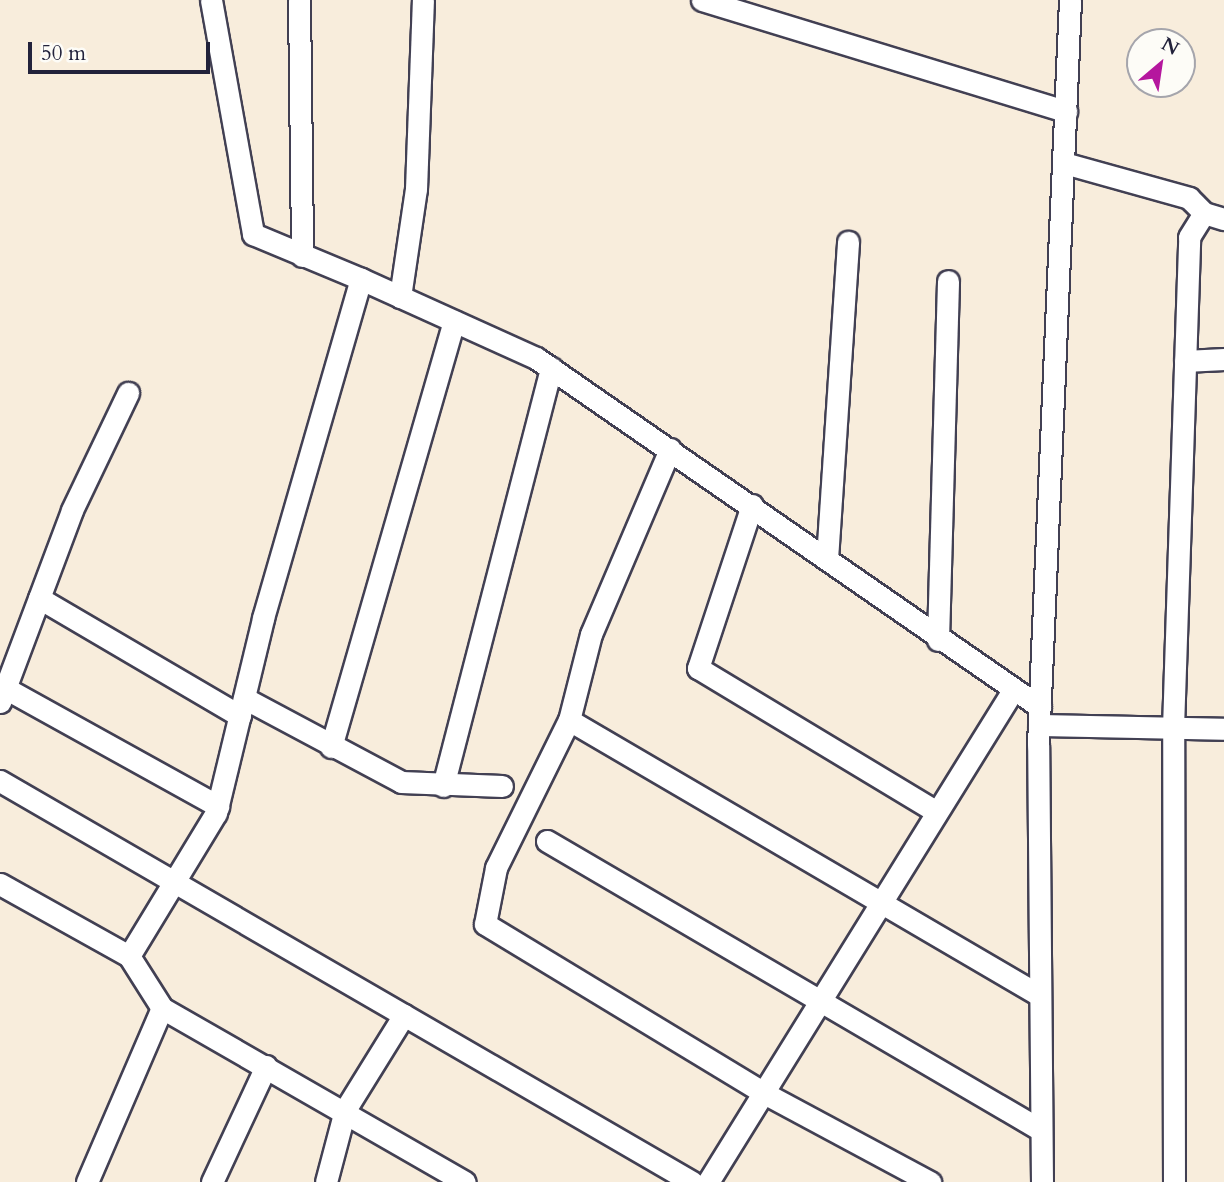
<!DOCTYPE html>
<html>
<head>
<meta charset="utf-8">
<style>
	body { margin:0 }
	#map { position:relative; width:1224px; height:1182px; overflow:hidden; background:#f8eddc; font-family:Cardo,serif }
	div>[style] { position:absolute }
	.roads { filter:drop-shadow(2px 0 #424053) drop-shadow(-2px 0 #424053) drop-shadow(0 2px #424053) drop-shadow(0 -2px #424053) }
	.street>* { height:21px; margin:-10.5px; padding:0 10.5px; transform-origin:10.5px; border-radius:10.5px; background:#fff }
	span { translate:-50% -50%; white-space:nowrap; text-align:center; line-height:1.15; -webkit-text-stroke:5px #fdfcf7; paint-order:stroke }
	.north { position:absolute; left:1126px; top:28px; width:70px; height:70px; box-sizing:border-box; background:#fdfcf7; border:2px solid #a5a5ac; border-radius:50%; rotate:29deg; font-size:19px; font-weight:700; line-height:28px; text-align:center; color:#22223b }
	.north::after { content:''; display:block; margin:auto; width:24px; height:32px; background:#b5179e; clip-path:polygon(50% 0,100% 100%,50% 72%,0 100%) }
	.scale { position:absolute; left:28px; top:42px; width:182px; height:32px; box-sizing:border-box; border:4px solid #22223b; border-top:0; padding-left:9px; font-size:21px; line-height:24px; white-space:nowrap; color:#22223b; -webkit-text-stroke:5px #fdfcf7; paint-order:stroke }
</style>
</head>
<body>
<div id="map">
	<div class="roads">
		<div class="street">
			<i style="left:211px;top:0;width:238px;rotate:79.8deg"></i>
			<i style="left:253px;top:234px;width:117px;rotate:22.6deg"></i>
			<i style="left:299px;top:0;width:256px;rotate:89.3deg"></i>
			<i style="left:702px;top:0;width:381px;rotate:17deg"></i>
			<i style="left:1064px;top:163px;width:130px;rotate:15.6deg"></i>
			<i style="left:1189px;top:198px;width:21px;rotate:45deg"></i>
			<i style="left:400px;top:297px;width:109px;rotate:-81.6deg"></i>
			<i style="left:416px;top:189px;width:189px;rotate:-87.9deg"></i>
			<i style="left:1185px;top:361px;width:39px;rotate:-3deg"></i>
			<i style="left:670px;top:449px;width:201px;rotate:113.1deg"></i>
			<i style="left:591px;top:634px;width:89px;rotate:104.3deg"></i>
			<i style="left:569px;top:720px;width:165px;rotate:116.3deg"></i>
			<i style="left:496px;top:868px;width:57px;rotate:101.1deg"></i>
			<i style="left:485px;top:924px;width:324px;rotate:31.2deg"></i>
			<i style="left:762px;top:1092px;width:191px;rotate:28.2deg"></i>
			<i style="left:752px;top:505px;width:172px;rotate:108.3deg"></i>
			<i style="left:698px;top:668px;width:277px;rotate:31.1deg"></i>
			<i style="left:827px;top:559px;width:318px;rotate:-86.2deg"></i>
			<i style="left:39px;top:598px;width:233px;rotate:30.4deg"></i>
			<i style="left:938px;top:640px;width:359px;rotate:-88.4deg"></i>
			<i style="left:5px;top:688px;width:244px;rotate:29deg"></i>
			<i style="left:244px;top:698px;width:178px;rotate:28.1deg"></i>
			<i style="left:401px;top:782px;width:101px;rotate:2.3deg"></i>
			<i style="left:0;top:702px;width:205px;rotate:-69.4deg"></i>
			<i style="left:72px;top:510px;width:130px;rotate:-64.4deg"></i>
			<i style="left:569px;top:720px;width:545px;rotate:30.33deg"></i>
			<i style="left:1039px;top:725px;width:185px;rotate:1.2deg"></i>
			<i style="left:331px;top:747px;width:443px;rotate:-73.9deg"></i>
			<i style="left:0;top:781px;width:800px;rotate:30.09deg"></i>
			<i style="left:443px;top:786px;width:432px;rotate:-75.5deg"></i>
			<i style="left:547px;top:841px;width:572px;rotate:30.33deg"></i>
			<i style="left:0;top:884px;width:148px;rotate:29.2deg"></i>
			<i style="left:162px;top:1008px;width:62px;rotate:-122.4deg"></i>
			<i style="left:129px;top:956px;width:167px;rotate:-58.7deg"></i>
			<i style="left:216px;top:813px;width:201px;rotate:-76.4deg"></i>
			<i style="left:263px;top:618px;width:353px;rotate:-73.9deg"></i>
			<i style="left:361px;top:279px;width:192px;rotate:24.3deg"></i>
			<i style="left:536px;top:358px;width:613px;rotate:34.7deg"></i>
			<i style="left:87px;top:1182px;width:189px;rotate:-66.7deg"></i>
			<i style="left:162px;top:1008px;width:349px;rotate:29.9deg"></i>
			<i style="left:212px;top:1182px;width:128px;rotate:-65deg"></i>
			<i style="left:326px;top:1182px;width:74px;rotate:-75.2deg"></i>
			<i style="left:345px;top:1110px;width:112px;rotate:-58.2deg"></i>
			<i style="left:708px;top:1182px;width:579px;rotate:-58.2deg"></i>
			<i style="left:1042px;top:1182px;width:437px;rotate:-90.5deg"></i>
			<i style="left:1038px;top:745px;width:746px;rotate:-87.54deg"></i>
			<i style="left:1174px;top:1182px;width:454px;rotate:-90.1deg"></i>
			<i style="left:1173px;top:728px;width:491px;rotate:-88.1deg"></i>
			<i style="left:1189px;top:237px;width:28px;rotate:-58deg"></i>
			<i style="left:1204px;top:213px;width:21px;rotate:17deg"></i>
		</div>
	</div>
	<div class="north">N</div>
	<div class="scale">50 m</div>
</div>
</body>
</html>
